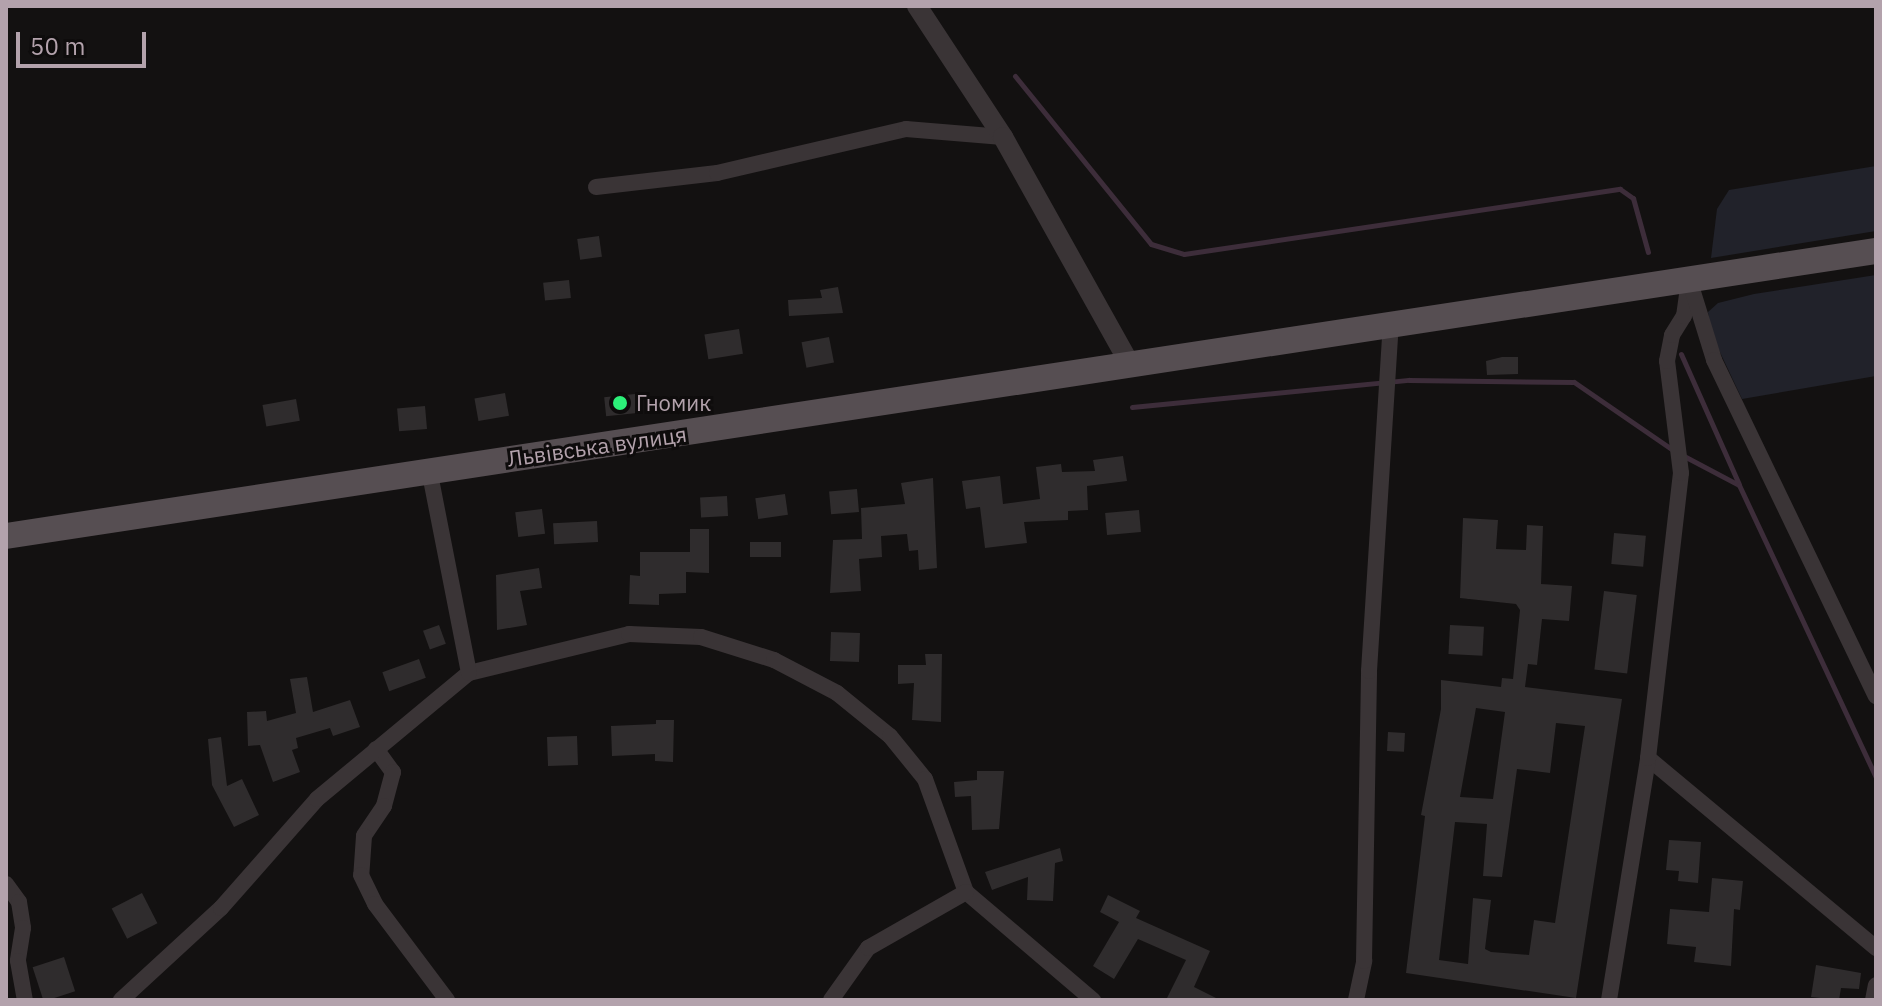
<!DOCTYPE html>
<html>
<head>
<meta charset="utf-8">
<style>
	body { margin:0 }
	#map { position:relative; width:1882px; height:1006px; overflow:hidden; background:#131111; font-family:"IBM Plex Sans",sans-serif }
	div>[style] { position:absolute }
	.green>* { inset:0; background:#21222a }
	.stream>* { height:5px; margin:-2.5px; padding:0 2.5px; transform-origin:2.5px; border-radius:2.5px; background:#3d2d3a }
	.building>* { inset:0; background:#2f2c2d; transform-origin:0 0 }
	.minor>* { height:16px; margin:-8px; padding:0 8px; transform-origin:8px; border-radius:8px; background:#3a3436 }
	.tertiary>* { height:20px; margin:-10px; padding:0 10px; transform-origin:10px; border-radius:10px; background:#3a3436 }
	.primary>* { height:26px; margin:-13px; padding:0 13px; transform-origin:13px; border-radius:13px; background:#564e52 }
	.dots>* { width:22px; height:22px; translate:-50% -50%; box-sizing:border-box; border:4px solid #0e0c0c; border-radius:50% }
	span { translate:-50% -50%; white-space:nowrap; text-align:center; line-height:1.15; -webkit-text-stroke:6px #0e0c0c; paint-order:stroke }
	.poi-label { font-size:22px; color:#b3a2ac }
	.left { translate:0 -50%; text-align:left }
	.street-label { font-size:22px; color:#b3a2ac }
	.frame { position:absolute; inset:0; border:8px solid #b3a2ac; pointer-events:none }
	.scale { position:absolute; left:16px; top:32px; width:130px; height:36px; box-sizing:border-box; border:4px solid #b3a2ac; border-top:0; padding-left:10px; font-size:24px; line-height:28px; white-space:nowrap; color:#b3a2ac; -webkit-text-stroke:6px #0e0c0c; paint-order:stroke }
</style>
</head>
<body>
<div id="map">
	<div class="green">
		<i style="clip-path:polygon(1876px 166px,1876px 231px,1711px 258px,1717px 209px,1729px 190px)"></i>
		<i style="clip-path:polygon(1876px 275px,1876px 376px,1742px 399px,1711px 333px,1708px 312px,1718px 303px,1754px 294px)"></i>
	</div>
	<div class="stream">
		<i style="left:1015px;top:76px;width:216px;rotate:51deg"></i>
		<i style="left:1151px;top:244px;width:34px;rotate:17deg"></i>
		<i style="left:1184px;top:254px;width:441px;rotate:-8.5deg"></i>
		<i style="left:1620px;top:189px;width:16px;rotate:35deg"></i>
		<i style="left:1633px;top:198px;width:56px;rotate:74.5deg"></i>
		<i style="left:1681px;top:354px;width:142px;rotate:66deg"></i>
		<i style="left:1132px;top:407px;width:278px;rotate:-5.6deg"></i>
		<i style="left:1409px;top:380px;width:165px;rotate:0.7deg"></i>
		<i style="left:1574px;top:382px;width:120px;rotate:34.5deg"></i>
		<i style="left:1682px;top:455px;width:64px;rotate:27.8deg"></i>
		<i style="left:1739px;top:485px;width:323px;rotate:64.9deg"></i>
	</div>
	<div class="building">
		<i style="left:599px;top:236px;width:21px;height:22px;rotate:82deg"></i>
		<i style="left:569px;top:280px;width:18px;height:26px;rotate:84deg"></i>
		<i style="clip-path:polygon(838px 287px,843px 313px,789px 316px,788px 300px,822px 298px,820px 290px)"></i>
		<i style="left:739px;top:329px;width:25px;height:35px;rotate:81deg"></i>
		<i style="left:829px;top:337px;width:26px;height:28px;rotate:79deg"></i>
		<i style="clip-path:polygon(1502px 357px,1518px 357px,1518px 374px,1487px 375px,1486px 361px)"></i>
		<i style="left:505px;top:393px;width:23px;height:31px;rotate:80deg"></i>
		<i style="left:635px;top:394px;width:19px;height:31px;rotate:84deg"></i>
		<i style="left:296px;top:399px;width:22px;height:34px;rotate:80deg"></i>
		<i style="left:425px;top:406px;width:23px;height:28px;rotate:85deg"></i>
		<i style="clip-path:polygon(1123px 456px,1127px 481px,1087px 486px,1088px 510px,1068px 511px,1068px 520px,1024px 522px,1027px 543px,985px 548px,980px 507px,966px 509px,962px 481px,1000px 476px,1003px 504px,1040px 499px,1036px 467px,1061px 464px,1062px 472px,1095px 471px,1093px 460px)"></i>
		<i style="clip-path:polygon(933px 478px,937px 568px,919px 570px,918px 550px,909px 551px,907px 534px,881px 536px,882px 557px,859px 559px,861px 591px,830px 593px,833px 540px,862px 539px,861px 508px,905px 504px,901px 483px)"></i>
		<i style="left:857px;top:489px;width:23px;height:28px;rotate:85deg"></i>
		<i style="left:785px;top:494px;width:21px;height:30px;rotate:82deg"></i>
		<i style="left:727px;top:496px;width:20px;height:27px;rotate:87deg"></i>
		<i style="left:542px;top:509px;width:25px;height:27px;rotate:83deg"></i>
		<i style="left:1139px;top:510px;width:22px;height:34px;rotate:85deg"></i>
		<i style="clip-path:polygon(evenodd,1463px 518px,1498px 520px,1496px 549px,1526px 550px,1527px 525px,1543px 526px,1541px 584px,1572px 586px,1569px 621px,1542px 619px,1537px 665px,1528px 664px,1525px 687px,1622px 699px,1576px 998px,1406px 973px,1425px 816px,1421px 815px,1441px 709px,1441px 680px,1501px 687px,1502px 678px,1513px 679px,1520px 610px,1516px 604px,1460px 598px,1463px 518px,1476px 708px,1505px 712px,1493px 799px,1460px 797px,1476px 708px,1463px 518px,1556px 723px,1585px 726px,1555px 923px,1534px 920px,1529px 955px,1491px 952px,1485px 949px,1491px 900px,1473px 898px,1468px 964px,1439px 960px,1455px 822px,1487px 824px,1483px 876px,1502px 877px,1517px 769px,1550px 773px,1556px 723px)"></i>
		<i style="left:597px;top:521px;width:21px;height:44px;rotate:87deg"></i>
		<i style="clip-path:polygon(690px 529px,709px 529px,709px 573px,686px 572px,686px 593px,659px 594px,659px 605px,629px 604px,630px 575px,640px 576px,640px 552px,690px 552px)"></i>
		<i style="left:1614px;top:533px;width:32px;height:31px;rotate:5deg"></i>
		<i style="left:781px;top:542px;width:15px;height:31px;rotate:90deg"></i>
		<i style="clip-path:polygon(539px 568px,542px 588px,520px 591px,527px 625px,497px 630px,496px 575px)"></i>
		<i style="left:1604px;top:591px;width:33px;height:79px;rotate:7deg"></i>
		<i style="left:439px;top:625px;width:20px;height:17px;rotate:70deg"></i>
		<i style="left:1450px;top:625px;width:34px;height:29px;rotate:3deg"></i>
		<i style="left:831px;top:632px;width:29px;height:29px;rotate:2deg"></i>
		<i style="clip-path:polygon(925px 654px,942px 654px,941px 722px,912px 720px,914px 683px,898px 684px,898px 665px,926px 665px)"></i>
		<i style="left:419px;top:659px;width:20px;height:39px;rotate:70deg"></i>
		<i style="clip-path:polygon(307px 677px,313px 712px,350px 700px,360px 727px,333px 736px,330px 728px,296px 738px,298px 748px,292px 750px,300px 772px,273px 782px,260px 745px,248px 746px,247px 712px,266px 711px,267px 721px,296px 713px,290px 679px)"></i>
		<i style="clip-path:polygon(656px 720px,674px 720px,673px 762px,655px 761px,655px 754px,612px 756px,611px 726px,656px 724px)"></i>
		<i style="left:1388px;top:732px;width:17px;height:19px;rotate:3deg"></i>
		<i style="left:577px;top:736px;width:29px;height:30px;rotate:88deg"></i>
		<i style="clip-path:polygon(221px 737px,227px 786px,242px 779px,259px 815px,234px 827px,212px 785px,208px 739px)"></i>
		<i style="clip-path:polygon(977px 771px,1004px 771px,999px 829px,972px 830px,971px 796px,955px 797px,954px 782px,977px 780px)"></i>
		<i style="clip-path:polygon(1669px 840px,1701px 842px,1698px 883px,1678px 881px,1679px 871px,1666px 870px)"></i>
		<i style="clip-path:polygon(1060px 848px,1063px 861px,1055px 863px,1053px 901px,1027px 900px,1028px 877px,992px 890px,985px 872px)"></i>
		<i style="clip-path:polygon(1712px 878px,1743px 881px,1740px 910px,1734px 909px,1731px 966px,1694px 962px,1696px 947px,1667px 944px,1670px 909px,1709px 912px)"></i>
		<i style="left:142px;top:893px;width:34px;height:34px;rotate:63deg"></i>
		<i style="clip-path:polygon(1108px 895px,1140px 911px,1136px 918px,1210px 951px,1194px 987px,1220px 1000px,1166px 1000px,1186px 960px,1138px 939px,1114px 979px,1093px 966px,1119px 922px,1100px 912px)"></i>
		<i style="left:64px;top:957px;width:36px;height:33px;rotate:72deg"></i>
		<i style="clip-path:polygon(1816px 965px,1861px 973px,1859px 989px,1841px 988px,1839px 1000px,1811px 997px)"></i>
	</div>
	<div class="minor">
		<i style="left:596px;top:187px;width:122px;rotate:-6.6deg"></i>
		<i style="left:717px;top:173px;width:194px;rotate:-13.1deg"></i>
		<i style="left:906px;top:129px;width:97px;rotate:4.7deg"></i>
		<i style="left:469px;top:673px;width:165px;rotate:-13.7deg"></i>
		<i style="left:629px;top:634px;width:72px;rotate:2.4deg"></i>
		<i style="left:701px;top:637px;width:77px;rotate:17.5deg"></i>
		<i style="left:774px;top:660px;width:71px;rotate:27.6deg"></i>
		<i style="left:837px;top:693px;width:68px;rotate:39.1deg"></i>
		<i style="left:890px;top:736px;width:55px;rotate:50.9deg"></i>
		<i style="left:925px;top:779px;width:120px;rotate:70.1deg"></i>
		<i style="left:966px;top:892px;width:167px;rotate:40.4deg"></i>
		<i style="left:376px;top:749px;width:29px;rotate:54deg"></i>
		<i style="left:393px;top:772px;width:35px;rotate:105deg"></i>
		<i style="left:384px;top:806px;width:36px;rotate:124deg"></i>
		<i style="left:364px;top:836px;width:39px;rotate:94deg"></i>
		<i style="left:361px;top:875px;width:32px;rotate:64deg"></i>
		<i style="left:375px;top:904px;width:120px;rotate:53.1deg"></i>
		<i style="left:1648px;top:758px;width:297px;rotate:39.8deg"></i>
		<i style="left:6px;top:884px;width:22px;rotate:54deg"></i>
		<i style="left:19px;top:902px;width:26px;rotate:81deg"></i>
		<i style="left:23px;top:928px;width:33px;rotate:99deg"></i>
		<i style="left:18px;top:961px;width:40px;rotate:80deg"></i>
		<i style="left:121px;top:1000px;width:136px;rotate:-42.6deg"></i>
		<i style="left:221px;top:908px;width:145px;rotate:-48.6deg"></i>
		<i style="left:317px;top:799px;width:197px;rotate:-39.7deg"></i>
		<i style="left:469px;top:673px;width:207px;rotate:-101.1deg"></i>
		<i style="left:831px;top:1000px;width:64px;rotate:-54.6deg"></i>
		<i style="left:868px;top:948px;width:113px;rotate:-29.7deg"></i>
		<i style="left:1356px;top:1000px;width:40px;rotate:-78deg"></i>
		<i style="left:1364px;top:961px;width:290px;rotate:-89deg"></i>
		<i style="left:1369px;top:671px;width:348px;rotate:-86.4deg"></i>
		<i style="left:1609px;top:1000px;width:245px;rotate:-80.8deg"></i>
		<i style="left:1648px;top:758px;width:287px;rotate:-83.4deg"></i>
		<i style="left:1681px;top:473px;width:113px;rotate:-97.1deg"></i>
		<i style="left:1667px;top:361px;width:26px;rotate:-79deg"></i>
		<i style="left:1672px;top:335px;width:22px;rotate:-58deg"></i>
		<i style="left:1684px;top:316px;width:37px;rotate:-82deg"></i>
		<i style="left:1689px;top:279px;width:85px;rotate:72.8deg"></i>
		<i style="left:1714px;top:360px;width:373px;rotate:64.3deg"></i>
		<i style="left:1873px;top:1000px;width:15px;rotate:-79deg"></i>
	</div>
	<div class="tertiary">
		<i style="left:917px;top:6px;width:157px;rotate:56.7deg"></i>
		<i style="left:1003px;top:137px;width:257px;rotate:60.8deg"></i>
	</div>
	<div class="primary">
		<i style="left:6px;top:536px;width:1892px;rotate:-8.67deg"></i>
	</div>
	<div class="dots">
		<i style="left:620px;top:403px;background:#2cf079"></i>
	</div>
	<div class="poi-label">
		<span class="left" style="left:636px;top:403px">Гномик</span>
	</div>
	<div class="street-label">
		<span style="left:597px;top:446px;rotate:-8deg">Львівська вулиця</span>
	</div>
	<div class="frame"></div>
	<div class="scale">50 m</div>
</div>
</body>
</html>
